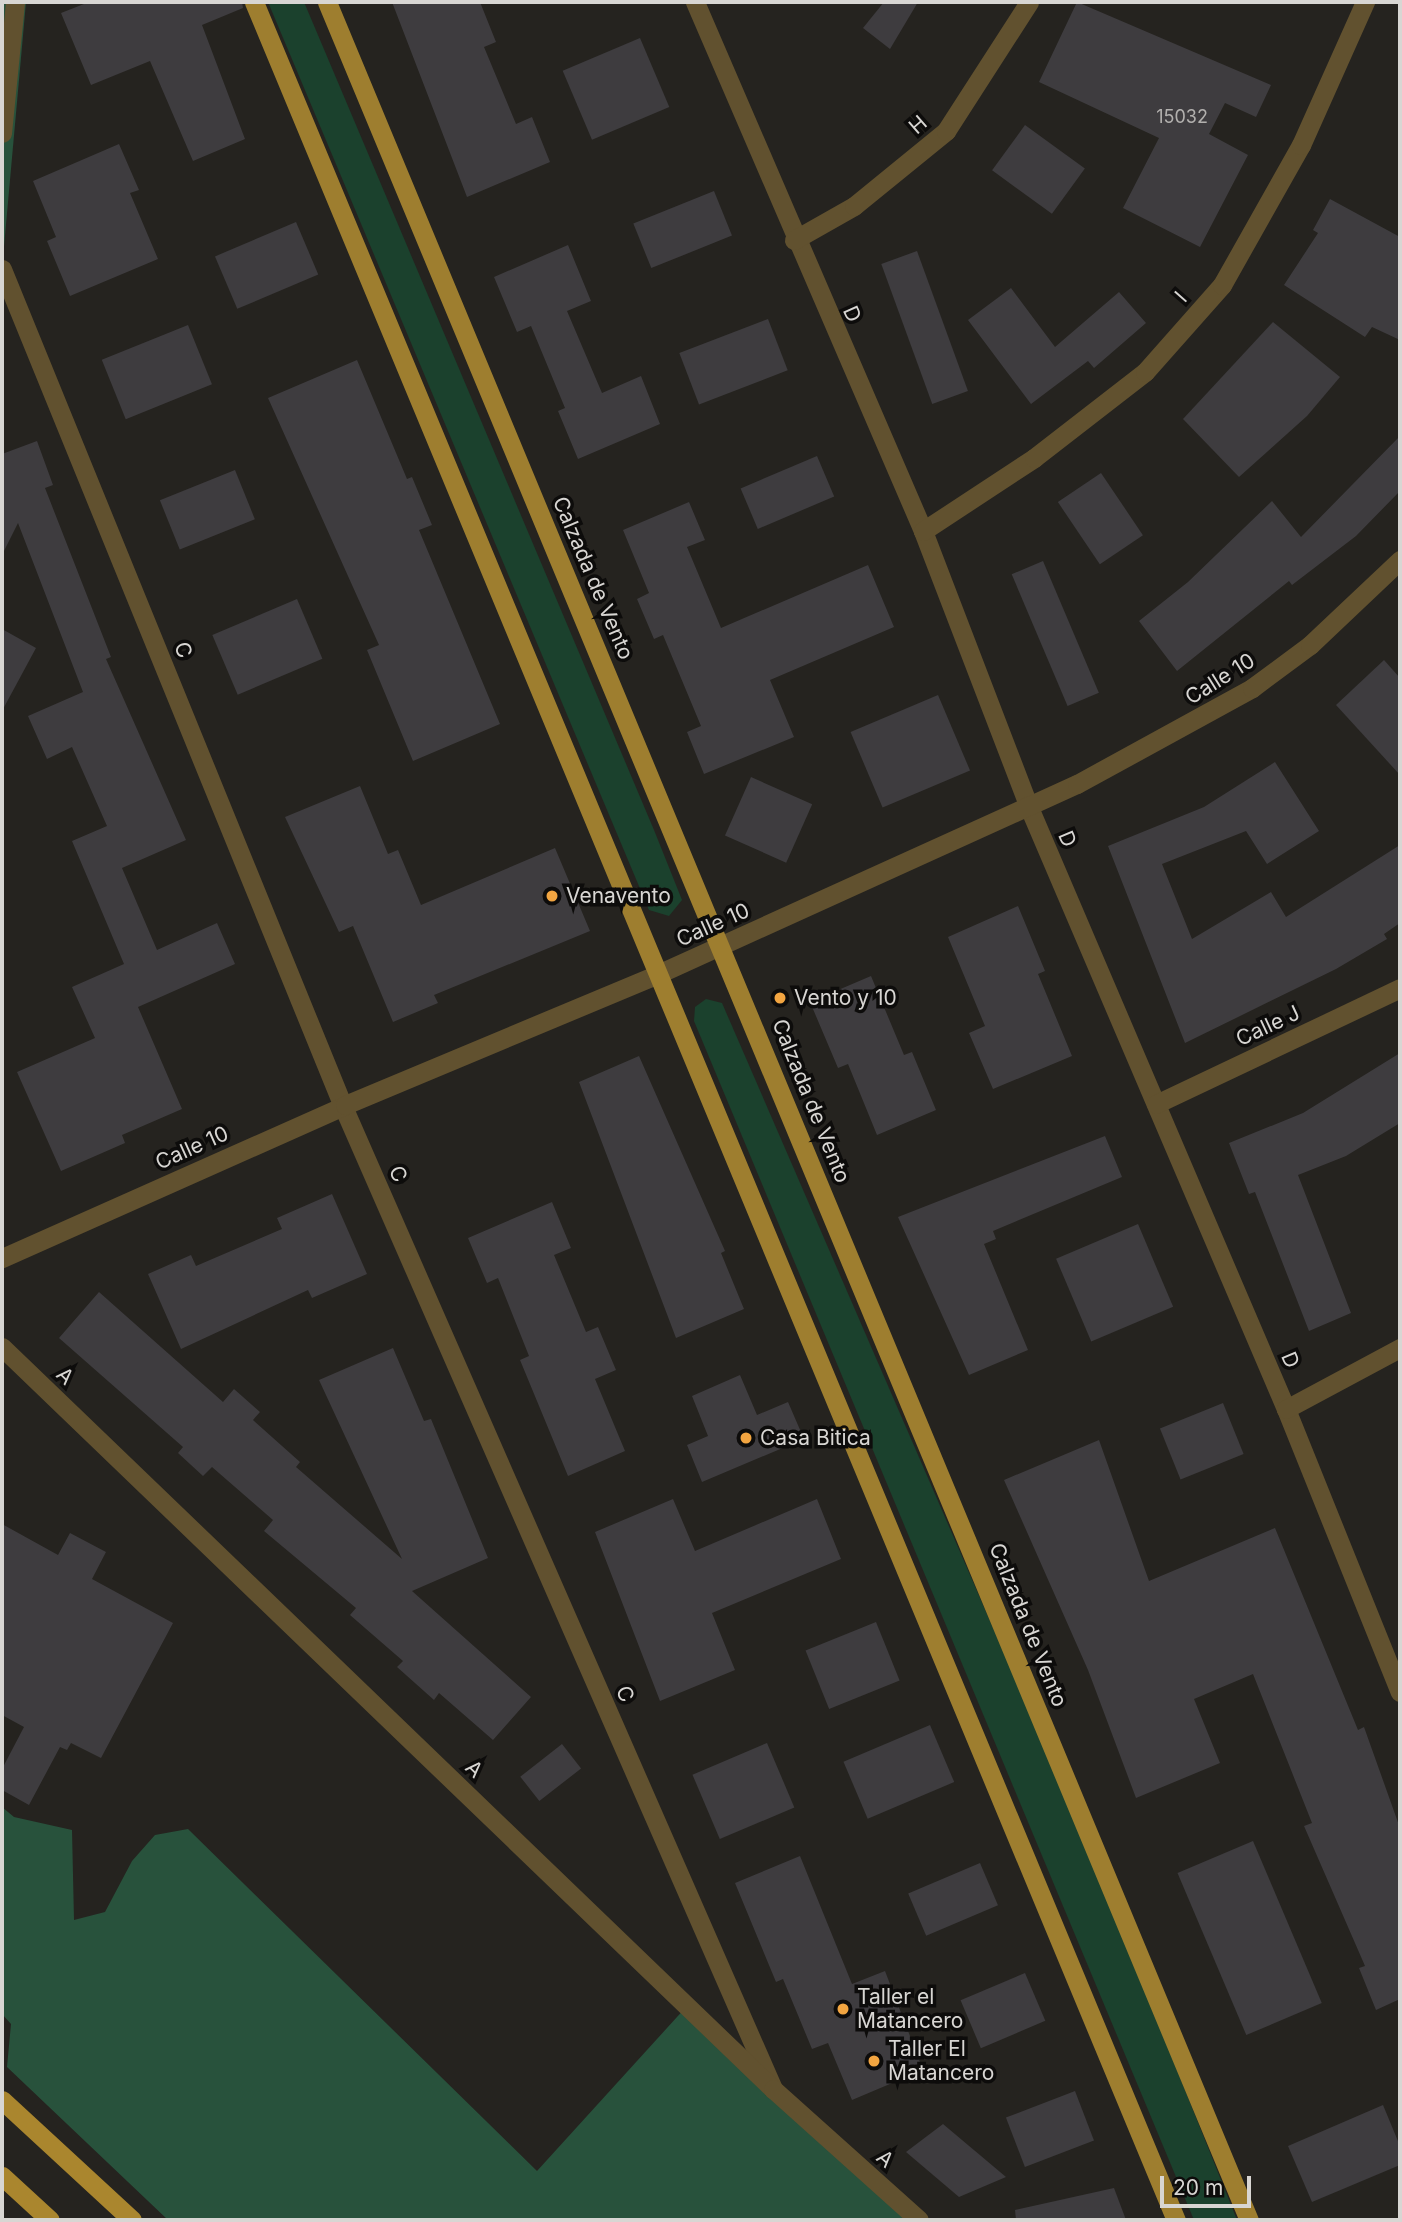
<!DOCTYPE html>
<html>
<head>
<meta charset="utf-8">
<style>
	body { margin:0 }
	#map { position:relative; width:1402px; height:2222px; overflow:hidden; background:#25231f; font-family:Inter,sans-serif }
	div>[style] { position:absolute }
	.green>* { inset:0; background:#1b412d }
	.forest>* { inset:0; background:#28523c }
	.building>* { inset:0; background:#3e3c3f; transform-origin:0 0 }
	.minor>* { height:19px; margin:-9.5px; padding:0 9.5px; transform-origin:9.5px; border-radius:9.5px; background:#61512f }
	.tertiary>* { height:19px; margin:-9.5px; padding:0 9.5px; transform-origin:9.5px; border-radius:9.5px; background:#61512f }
	.primary>* { height:19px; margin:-9.5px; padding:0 9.5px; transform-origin:9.5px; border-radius:9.5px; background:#9e7e2f }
	.trunk>* { height:19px; margin:-9.5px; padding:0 9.5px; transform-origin:9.5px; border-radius:9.5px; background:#aa862e }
	.dots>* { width:19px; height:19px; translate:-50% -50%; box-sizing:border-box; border:4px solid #0d0c0b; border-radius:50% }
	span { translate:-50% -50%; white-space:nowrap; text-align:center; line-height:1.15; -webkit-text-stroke:7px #0d0c0b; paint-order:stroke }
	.number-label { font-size:18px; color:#b2b0ae }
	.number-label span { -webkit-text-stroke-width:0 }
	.street-label { font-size:21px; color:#d8d6d3 }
	.poi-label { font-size:21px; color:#d8d6d3 }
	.left { translate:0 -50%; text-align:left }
	.frame { position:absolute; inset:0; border:4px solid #d8d6d3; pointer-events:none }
	.scale { position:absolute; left:1160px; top:2176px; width:91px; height:32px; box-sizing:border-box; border:4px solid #d8d6d3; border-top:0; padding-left:9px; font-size:21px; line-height:24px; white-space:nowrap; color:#d8d6d3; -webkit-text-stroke:5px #0d0c0b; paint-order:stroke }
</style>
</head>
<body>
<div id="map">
	<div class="green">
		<i style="clip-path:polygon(268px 2px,304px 2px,654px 830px,682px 900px,669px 916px,649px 910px)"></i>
		<i style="clip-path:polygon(706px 999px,722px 1003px,1085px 1840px,1237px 2220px,1194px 2220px,694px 1021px,695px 1007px)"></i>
	</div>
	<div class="forest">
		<i style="clip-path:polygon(2px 2px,26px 2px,2px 269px)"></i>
		<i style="clip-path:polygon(2px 1807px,14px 1817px,72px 1830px,74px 1920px,105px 1912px,132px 1861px,155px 1835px,188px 1829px,537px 2171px,687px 2006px,919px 2220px,168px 2220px,7px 2067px,11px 2024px,2px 2014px)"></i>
	</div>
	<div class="building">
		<i style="clip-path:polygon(89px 2px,242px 2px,243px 8px,202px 25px,245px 139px,193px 161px,150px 61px,91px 85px,61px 13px)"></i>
		<i style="clip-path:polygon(392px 2px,480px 2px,496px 42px,484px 47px,516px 124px,532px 117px,550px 162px,467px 197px)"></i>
		<i style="clip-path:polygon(884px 2px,918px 2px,890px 49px,863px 28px)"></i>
		<i style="clip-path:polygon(1077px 2px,1271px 85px,1256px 117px,1225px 103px,1209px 134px,1248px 155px,1200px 247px,1123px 208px,1159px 138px,1039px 82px)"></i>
		<i style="left:640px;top:38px;width:75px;height:84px;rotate:67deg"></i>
		<i style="left:1025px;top:125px;width:74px;height:56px;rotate:36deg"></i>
		<i style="clip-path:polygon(119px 144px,139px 190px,130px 193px,158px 259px,70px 296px,47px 241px,56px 237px,33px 181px)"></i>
		<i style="left:714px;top:191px;width:48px;height:87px;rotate:68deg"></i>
		<i style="clip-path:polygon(1330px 199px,1400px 237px,1400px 340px,1372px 327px,1365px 337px,1284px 285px,1318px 233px,1313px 230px)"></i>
		<i style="left:296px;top:222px;width:57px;height:88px;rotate:67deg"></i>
		<i style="clip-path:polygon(568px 245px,591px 301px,567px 311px,602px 393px,641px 376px,660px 424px,578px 459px,558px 411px,565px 408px,531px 326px,517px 332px,494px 277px)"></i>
		<i style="left:917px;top:251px;width:149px;height:38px;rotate:70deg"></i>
		<i style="clip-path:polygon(1011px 288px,1055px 347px,1119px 292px,1146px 323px,1094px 368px,1088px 361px,1031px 404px,968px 320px)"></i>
		<i style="left:768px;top:319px;width:55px;height:95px;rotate:69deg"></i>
		<i style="clip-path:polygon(1273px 322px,1340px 377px,1307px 416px,1239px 477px,1183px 419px)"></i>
		<i style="left:188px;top:325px;width:64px;height:93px;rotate:68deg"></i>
		<i style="clip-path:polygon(357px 360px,407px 479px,412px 477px,432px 525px,419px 530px,500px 724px,413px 761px,367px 650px,379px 645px,268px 398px)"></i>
		<i style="clip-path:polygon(1400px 436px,1400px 491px,1356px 536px,1292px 585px,1289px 581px,1177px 671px,1139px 621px,1188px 582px,1272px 501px,1301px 537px)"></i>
		<i style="clip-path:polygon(37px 441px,53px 485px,45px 488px,111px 657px,106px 659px,186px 840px,122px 868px,157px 950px,217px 923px,235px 964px,138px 1007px,182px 1109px,122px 1135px,125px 1143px,61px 1171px,17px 1072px,95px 1038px,72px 987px,124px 964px,72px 841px,107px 826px,72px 747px,47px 759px,28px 716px,83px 692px,18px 523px,2px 555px,2px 454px)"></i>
		<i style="left:817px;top:456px;width:44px;height:83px;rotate:67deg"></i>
		<i style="left:235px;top:470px;width:53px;height:81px;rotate:68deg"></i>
		<i style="left:1101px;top:473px;width:75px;height:52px;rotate:56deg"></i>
		<i style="clip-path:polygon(689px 502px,705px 540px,687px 547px,721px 628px,868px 565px,894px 627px,770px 680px,794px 737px,704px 774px,687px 732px,701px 726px,663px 635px,654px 639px,637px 599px,649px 593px,623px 530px)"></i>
		<i style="left:1043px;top:561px;width:143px;height:34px;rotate:67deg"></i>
		<i style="left:297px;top:599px;width:65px;height:92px;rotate:67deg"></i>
		<i style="clip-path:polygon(2px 629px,36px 648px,2px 711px)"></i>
		<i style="clip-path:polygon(1384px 660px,1400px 678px,1400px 775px,1336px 705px)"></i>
		<i style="left:938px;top:695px;width:82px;height:95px;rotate:67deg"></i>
		<i style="clip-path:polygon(1275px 762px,1319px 831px,1267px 864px,1246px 831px,1162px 864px,1192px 939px,1271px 892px,1286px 917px,1400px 845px,1400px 923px,1384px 934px,1387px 939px,1336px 969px,1185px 1043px,1108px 846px,1204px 807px)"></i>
		<i style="left:751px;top:777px;width:67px;height:64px;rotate:24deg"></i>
		<i style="clip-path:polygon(360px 786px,388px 854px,398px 850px,421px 905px,555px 848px,590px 931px,434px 995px,438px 1003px,393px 1022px,353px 926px,339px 932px,285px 817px)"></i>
		<i style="clip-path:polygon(1018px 906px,1045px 971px,1038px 974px,1072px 1056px,993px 1089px,969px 1033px,985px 1026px,948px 937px)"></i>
		<i style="clip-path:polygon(871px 976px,904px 1055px,912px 1052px,936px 1110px,877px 1135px,848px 1064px,838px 1068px,810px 1002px)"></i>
		<i style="clip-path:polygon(1400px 1053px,1400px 1123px,1346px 1156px,1298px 1175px,1351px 1313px,1309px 1331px,1255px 1192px,1249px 1194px,1229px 1143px,1303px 1113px)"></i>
		<i style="clip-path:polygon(639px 1056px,725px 1251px,721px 1253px,744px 1309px,676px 1338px,579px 1082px)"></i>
		<i style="clip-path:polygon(1105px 1136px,1122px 1177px,993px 1231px,996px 1239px,984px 1244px,1028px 1350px,969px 1375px,898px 1217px)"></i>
		<i style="clip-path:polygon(332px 1194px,367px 1274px,312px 1298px,308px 1290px,181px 1349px,148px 1274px,191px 1255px,196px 1266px,282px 1229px,277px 1218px)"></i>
		<i style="clip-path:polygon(552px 1202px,571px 1248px,554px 1255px,586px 1332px,598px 1327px,616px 1370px,595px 1379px,625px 1451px,568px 1476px,520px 1360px,529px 1356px,498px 1278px,487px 1283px,468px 1238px)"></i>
		<i style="left:1138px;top:1224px;width:90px;height:89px;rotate:67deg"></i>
		<i style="clip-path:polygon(99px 1292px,223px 1402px,234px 1389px,260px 1412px,253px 1420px,300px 1462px,296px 1467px,402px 1559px,319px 1380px,393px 1348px,424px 1421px,431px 1419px,488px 1558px,412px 1591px,531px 1697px,493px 1740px,439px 1693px,434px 1700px,397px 1667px,403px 1661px,350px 1615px,356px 1608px,264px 1531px,273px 1520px,212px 1467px,203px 1476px,178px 1453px,183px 1447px,59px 1338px)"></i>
		<i style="clip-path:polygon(740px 1375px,757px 1415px,788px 1402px,804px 1439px,702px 1482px,687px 1445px,708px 1436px,692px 1396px)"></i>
		<i style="left:1223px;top:1403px;width:55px;height:68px;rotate:68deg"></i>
		<i style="clip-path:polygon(1099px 1440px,1149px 1581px,1275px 1528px,1358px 1730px,1364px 1727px,1400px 1828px,1400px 1999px,1376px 2010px,1359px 1968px,1365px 1966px,1304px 1826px,1312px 1823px,1253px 1674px,1194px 1699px,1220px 1763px,1136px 1798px,1088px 1670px,1004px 1480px)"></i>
		<i style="clip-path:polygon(673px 1499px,695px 1551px,817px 1499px,841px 1559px,712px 1613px,735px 1670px,660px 1701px,595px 1532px)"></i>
		<i style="clip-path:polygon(2px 1524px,58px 1555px,70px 1533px,106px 1552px,92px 1579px,173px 1623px,101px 1758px,71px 1743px,67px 1750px,60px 1747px,29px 1805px,2px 1790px,2px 1769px,24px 1727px,2px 1715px)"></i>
		<i style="left:876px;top:1622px;width:63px;height:76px;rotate:68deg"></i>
		<i style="left:930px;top:1725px;width:62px;height:94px;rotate:67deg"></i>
		<i style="left:767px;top:1743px;width:70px;height:81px;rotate:67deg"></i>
		<i style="left:562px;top:1744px;width:31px;height:53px;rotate:52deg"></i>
		<i style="left:1253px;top:1841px;width:176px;height:82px;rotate:67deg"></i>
		<i style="clip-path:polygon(800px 1856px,852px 1984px,885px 1971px,923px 2070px,852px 2100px,828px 2043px,812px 2049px,783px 1979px,776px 1982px,735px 1883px)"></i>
		<i style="left:980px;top:1863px;width:46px;height:78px;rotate:67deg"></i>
		<i style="left:1025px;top:1973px;width:52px;height:70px;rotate:67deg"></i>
		<i style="left:1075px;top:2091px;width:53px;height:74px;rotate:69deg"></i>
		<i style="clip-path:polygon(1383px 2105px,1400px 2146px,1400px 2165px,1312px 2202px,1288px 2146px)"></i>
		<i style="clip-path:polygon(943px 2124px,1006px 2177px,959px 2197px,906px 2152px)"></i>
		<i style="clip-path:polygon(1114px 2188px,1126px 2220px,1016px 2220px,1015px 2210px)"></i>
	</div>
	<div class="minor">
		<i style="left:695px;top:2px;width:576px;rotate:66.68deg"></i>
		<i style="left:923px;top:531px;width:293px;rotate:69deg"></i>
		<i style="left:1028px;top:805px;width:657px;rotate:66.87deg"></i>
		<i style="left:1286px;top:1409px;width:305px;rotate:68.1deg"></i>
		<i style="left:2px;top:133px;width:132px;rotate:-84.3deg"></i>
		<i style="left:794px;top:240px;width:69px;rotate:-29.5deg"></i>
		<i style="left:854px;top:206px;width:119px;rotate:-39.2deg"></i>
		<i style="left:946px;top:131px;width:153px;rotate:-57.2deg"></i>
		<i style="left:2px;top:269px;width:909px;rotate:67.84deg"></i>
		<i style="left:345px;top:1111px;width:1068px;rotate:66.36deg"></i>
		<i style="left:923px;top:531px;width:133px;rotate:-33.3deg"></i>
		<i style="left:1034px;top:458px;width:140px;rotate:-37.8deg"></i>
		<i style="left:1145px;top:372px;width:116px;rotate:-48.5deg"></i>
		<i style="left:1222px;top:285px;width:161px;rotate:-60.6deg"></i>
		<i style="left:1301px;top:145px;width:157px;rotate:-65.9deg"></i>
		<i style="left:1156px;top:1104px;width:270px;rotate:-25.4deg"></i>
		<i style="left:2px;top:1347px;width:1070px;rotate:43.9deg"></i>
		<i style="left:773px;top:2089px;width:196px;rotate:41.9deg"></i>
		<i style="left:1286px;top:1409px;width:129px;rotate:-28.2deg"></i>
	</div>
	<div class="tertiary">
		<i style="left:2px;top:1258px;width:376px;rotate:-24deg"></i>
		<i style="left:345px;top:1105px;width:339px;rotate:-22.7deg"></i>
		<i style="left:658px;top:974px;width:460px;rotate:-24.4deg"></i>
		<i style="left:1077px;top:784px;width:200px;rotate:-28.7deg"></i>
		<i style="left:1252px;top:688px;width:72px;rotate:-36.6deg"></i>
		<i style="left:1310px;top:645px;width:124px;rotate:-43.4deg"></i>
	</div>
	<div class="primary">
		<i style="left:254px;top:2px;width:2402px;rotate:67.43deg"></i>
		<i style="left:327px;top:2px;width:2402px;rotate:67.43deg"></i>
	</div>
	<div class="trunk">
		<i style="left:2px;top:2100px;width:177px;rotate:42.7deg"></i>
		<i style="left:2px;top:2176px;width:65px;rotate:42.5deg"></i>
	</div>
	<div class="dots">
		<i style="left:552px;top:896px;background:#f2a541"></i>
		<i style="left:780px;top:998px;background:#f2a541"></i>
		<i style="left:746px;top:1438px;background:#f2a541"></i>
		<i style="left:843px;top:2009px;background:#f2a541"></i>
		<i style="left:874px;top:2061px;background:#f2a541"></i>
	</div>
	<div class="number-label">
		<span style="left:1182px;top:117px">15032</span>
	</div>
	<div class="street-label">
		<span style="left:918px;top:125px;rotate:-41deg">H</span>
		<span style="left:1181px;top:297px;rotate:-49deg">I</span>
		<span style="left:852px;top:314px;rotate:66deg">D</span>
		<span style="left:593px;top:578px;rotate:67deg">Calzada de Vento</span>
		<span style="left:183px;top:650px;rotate:68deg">C</span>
		<span style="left:1220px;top:679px;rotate:-32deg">Calle 10</span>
		<span style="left:1067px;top:839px;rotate:67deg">D</span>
		<span style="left:713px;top:925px;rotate:-24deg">Calle 10</span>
		<span style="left:1268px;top:1026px;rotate:-25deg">Calle J</span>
		<span style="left:811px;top:1101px;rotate:68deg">Calzada de Vento</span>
		<span style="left:192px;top:1148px;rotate:-24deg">Calle 10</span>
		<span style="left:398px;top:1174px;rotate:66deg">C</span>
		<span style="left:1290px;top:1360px;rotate:67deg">D</span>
		<span style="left:65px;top:1376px;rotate:44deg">A</span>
		<span style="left:1028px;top:1625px;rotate:68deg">Calzada de Vento</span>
		<span style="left:625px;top:1694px;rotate:66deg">C</span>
		<span style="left:474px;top:1769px;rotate:44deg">A</span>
		<span style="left:885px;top:2159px;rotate:42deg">A</span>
	</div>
	<div class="poi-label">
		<span class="left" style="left:566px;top:896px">Venavento</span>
		<span class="left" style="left:794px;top:998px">Vento y 10</span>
		<span class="left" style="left:760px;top:1438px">Casa Bitica</span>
		<span class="left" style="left:857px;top:2009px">Taller el<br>Matancero</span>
		<span class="left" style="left:888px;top:2061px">Taller El<br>Matancero</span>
	</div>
	<div class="frame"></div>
	<div class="scale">20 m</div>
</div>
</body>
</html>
